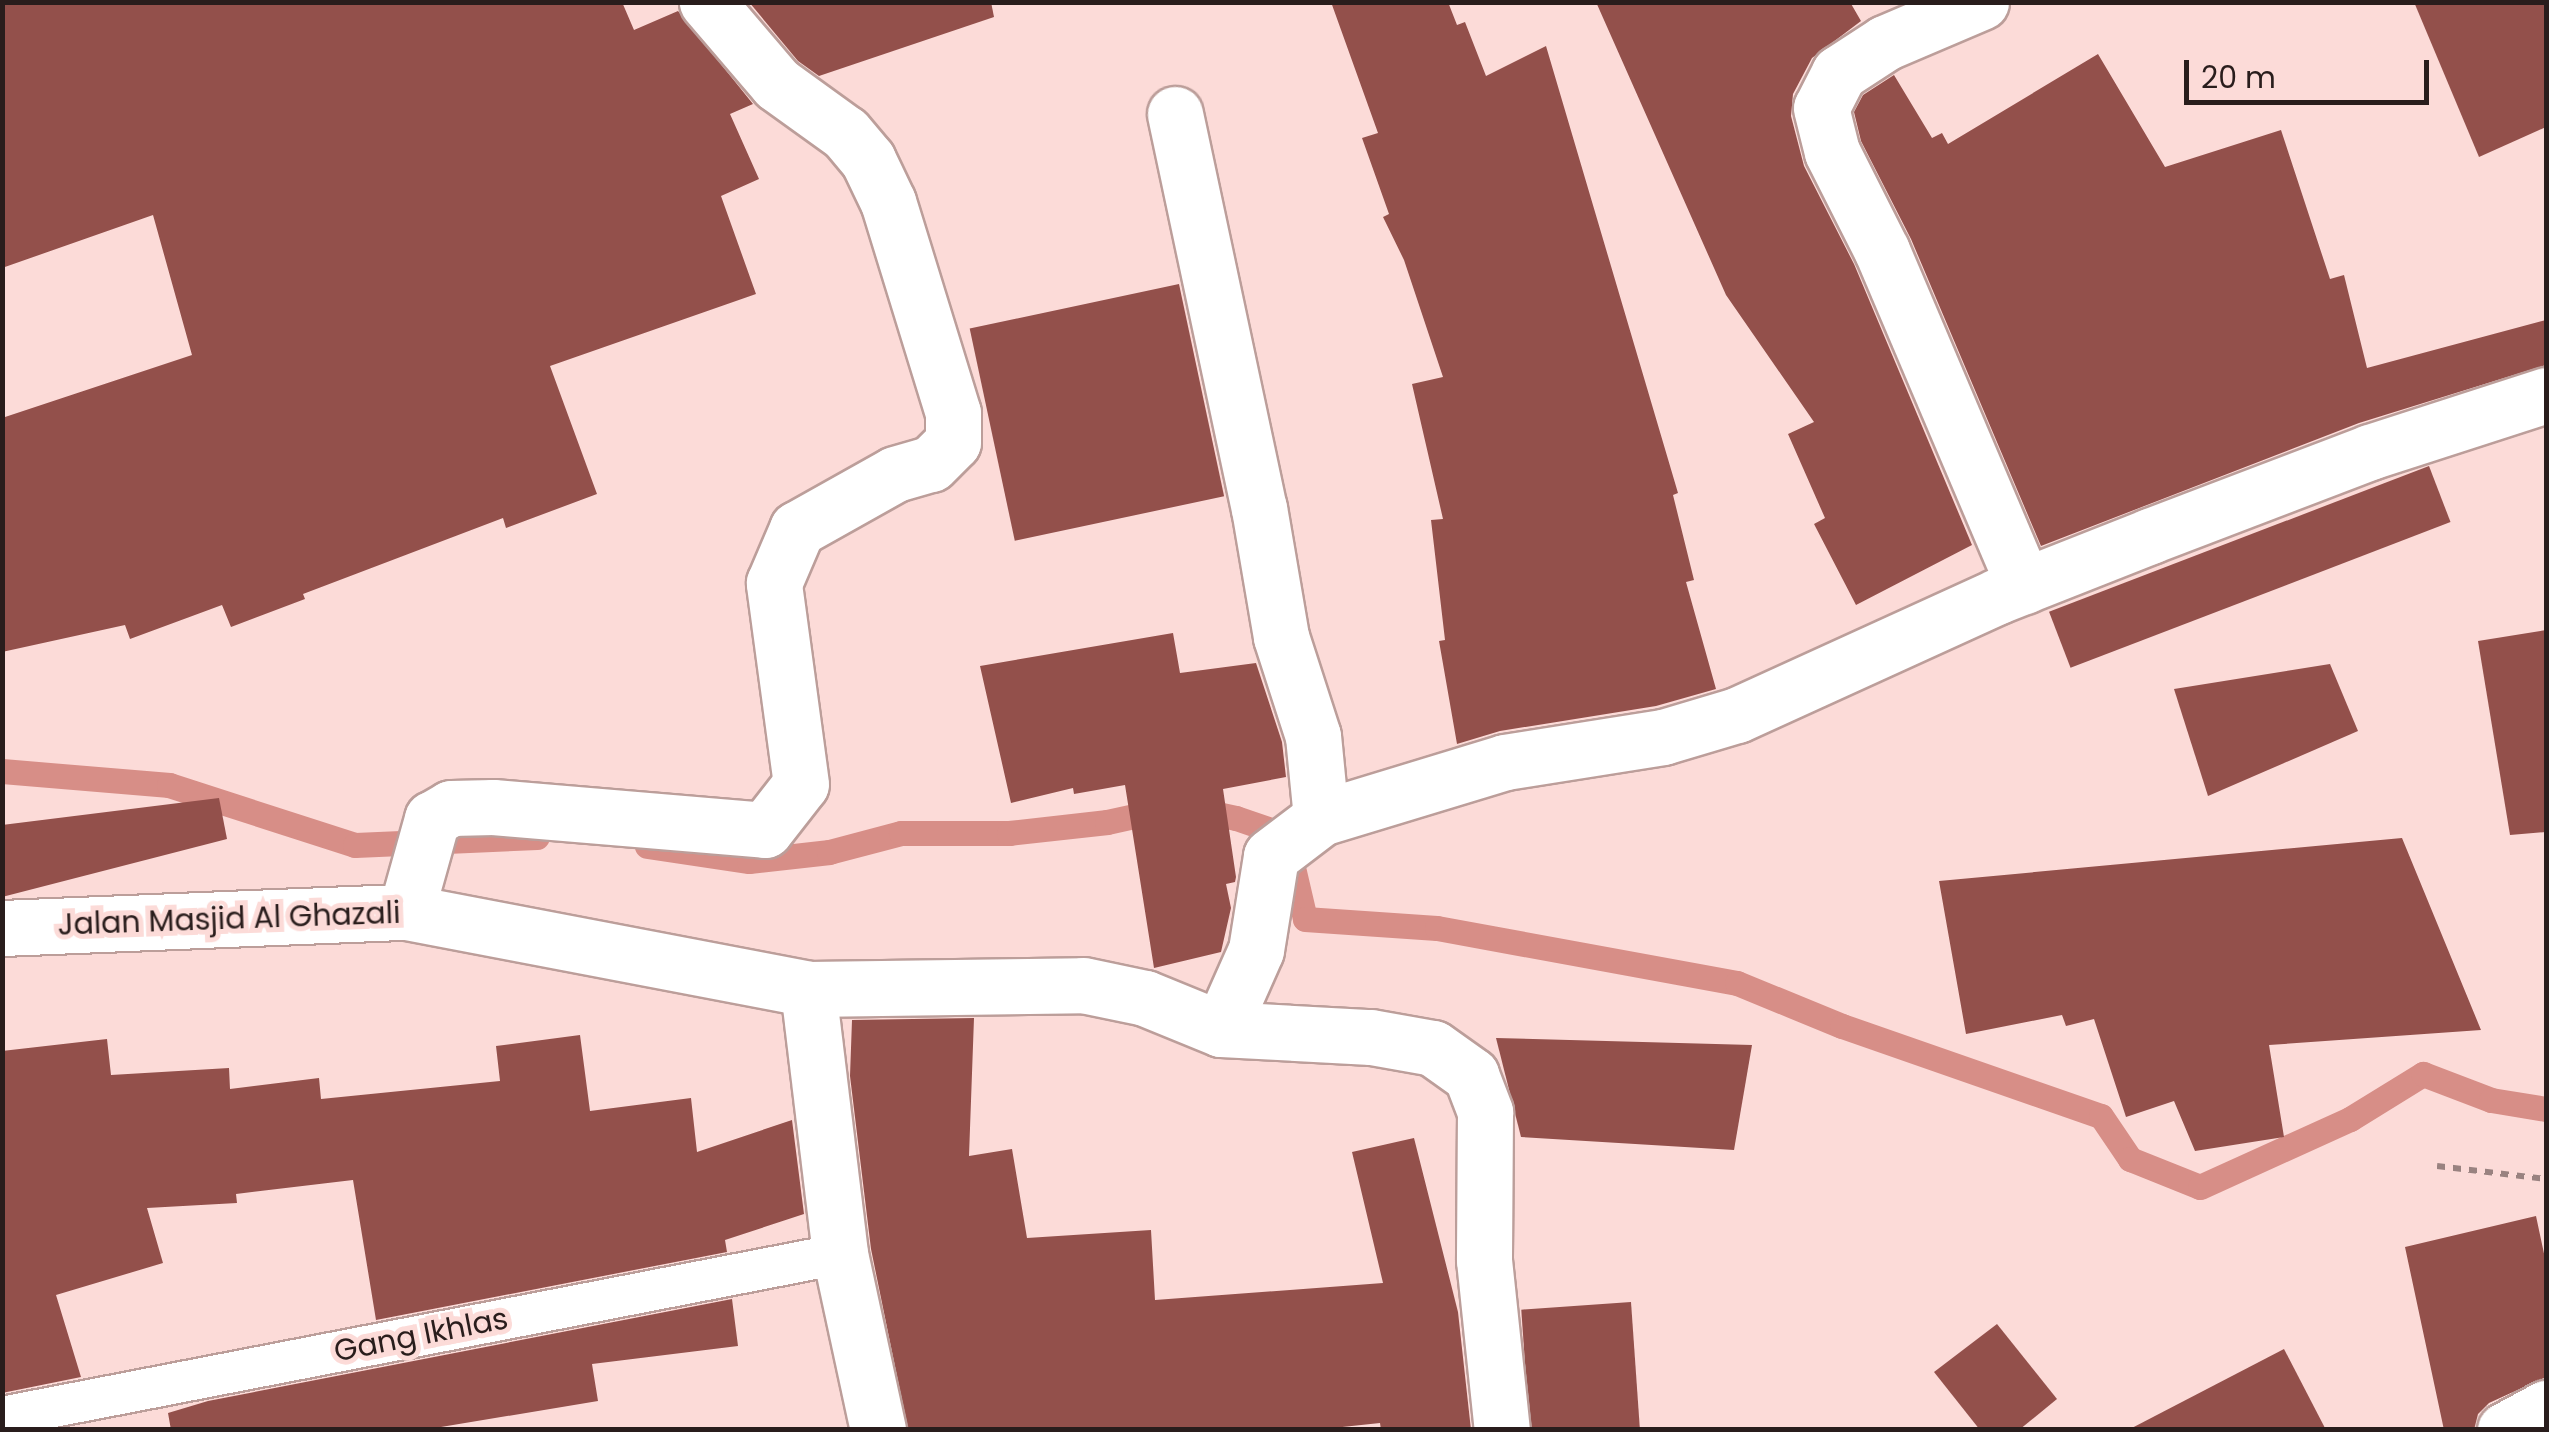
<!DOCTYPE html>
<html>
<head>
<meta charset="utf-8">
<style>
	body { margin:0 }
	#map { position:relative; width:2549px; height:1432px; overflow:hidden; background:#fcdbd8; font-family:Poppins,sans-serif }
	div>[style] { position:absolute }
	.stream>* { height:25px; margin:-12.5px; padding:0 12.5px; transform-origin:12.5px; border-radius:12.5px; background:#d78e87 }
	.building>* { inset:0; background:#93504b; transform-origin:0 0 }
	.path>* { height:6px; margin-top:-3px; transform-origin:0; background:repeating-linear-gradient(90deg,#998280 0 8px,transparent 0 16px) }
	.roads { filter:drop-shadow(2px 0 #bc9e9a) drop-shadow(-2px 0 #bc9e9a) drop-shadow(0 2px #bc9e9a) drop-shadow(0 -2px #bc9e9a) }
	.service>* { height:40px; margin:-20px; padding:0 20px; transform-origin:20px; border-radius:20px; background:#fff }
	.minor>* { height:55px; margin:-27.5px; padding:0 27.5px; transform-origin:27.5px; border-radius:27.5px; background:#fff }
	span { translate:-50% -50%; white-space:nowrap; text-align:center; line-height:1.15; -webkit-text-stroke:10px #fcdbd8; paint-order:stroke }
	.street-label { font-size:30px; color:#291d1c }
	.frame { position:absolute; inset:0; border:5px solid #291d1c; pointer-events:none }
	.scale { position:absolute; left:2184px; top:60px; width:245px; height:45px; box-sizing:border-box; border:5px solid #291d1c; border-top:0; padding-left:12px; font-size:30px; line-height:35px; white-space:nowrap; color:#291d1c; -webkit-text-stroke:8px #fcdbd8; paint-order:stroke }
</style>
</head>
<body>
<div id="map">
	<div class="stream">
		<i style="left:2px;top:771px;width:168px;rotate:4.8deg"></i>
		<i style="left:169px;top:785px;width:195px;rotate:17.9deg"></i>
		<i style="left:355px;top:845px;width:182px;rotate:-2.5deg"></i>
		<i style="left:647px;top:846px;width:103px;rotate:8.4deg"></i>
		<i style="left:749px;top:861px;width:81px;rotate:-6.4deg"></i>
		<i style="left:829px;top:852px;width:74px;rotate:-14.8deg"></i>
		<i style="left:901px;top:833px;width:108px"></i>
		<i style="left:1009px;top:833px;width:99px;rotate:-6.4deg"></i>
		<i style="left:1107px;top:822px;width:75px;rotate:-12.4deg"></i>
		<i style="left:1180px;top:806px;width:57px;rotate:12.1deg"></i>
		<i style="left:1236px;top:818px;width:36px;rotate:19deg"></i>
		<i style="left:1270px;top:830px;width:40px;rotate:56deg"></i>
		<i style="left:1292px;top:863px;width:57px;rotate:76.9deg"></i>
		<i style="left:1305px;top:919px;width:132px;rotate:3.9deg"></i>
		<i style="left:1437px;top:928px;width:305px;rotate:10.4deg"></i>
		<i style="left:1737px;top:983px;width:113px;rotate:22.3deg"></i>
		<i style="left:1842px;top:1026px;width:274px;rotate:19.2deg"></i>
		<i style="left:2101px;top:1116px;width:52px;rotate:56deg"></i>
		<i style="left:2130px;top:1159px;width:75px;rotate:21.8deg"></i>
		<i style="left:2200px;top:1187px;width:165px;rotate:-24.4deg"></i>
		<i style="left:2350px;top:1119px;width:86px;rotate:-31.7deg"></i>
		<i style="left:2423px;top:1074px;width:73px;rotate:20.9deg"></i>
		<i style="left:2491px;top:1100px;width:56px;rotate:9.3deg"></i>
	</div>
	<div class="building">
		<i style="clip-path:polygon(2px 2px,622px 2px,634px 30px,678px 11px,753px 104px,730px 114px,759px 179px,721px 196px,756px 294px,550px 366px,597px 494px,506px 528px,503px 518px,303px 594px,305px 599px,231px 627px,222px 605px,130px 639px,125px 625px,2px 652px,2px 418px,192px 355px,153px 215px,2px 268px)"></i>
		<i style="clip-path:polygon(749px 2px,991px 2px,994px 17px,819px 76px,798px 61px)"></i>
		<i style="clip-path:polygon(1331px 2px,1448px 2px,1457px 25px,1465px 22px,1486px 76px,1546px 46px,1678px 493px,1673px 495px,1694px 580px,1686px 582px,1716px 689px,1656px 706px,1500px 731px,1457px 744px,1439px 641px,1445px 640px,1431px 520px,1443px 519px,1412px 384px,1443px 377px,1404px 260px,1383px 217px,1389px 214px,1362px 138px,1378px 133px)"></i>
		<i style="clip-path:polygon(1596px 2px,1850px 2px,1861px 21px,1812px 58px,1793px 94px,1791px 116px,1804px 166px,1854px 264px,1972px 545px,1856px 605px,1814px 524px,1825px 518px,1788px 434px,1814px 422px,1726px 295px)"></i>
		<i style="clip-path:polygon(2414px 2px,2546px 2px,2546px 127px,2479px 157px)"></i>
		<i style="clip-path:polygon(2098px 54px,2165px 167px,2281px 130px,2330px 279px,2344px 275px,2367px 368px,2546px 320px,2546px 365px,2359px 423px,2041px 546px,1911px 239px,1861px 141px,1854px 112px,1863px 95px,1894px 75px,1932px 138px,1942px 133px,1948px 144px)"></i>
		<i style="left:1179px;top:284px;width:217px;height:214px;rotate:78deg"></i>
		<i style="left:2429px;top:466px;width:60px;height:407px;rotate:69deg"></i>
		<i style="clip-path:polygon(2546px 630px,2546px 832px,2510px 835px,2478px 641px)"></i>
		<i style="clip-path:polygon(1173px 633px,1180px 673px,1256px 663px,1282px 742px,1286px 777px,1223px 789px,1236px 877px,1235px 882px,1226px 884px,1231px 908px,1221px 952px,1154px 968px,1125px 785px,1074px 794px,1073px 788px,1011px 803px,980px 666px)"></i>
		<i style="clip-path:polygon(2330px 664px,2358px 731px,2208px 796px,2174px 689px)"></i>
		<i style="clip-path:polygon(219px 798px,227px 839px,2px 897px,2px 825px)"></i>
		<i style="clip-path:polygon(2402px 838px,2481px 1030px,2269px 1045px,2284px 1137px,2195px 1151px,2174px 1101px,2126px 1117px,2094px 1019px,2066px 1026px,2062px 1015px,1966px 1034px,1939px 881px)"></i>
		<i style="clip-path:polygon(974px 1018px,969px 1156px,1012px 1149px,1027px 1238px,1151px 1230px,1155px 1300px,1383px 1283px,1352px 1152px,1414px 1138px,1458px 1312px,1471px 1430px,1381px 1430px,1380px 1423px,1314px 1430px,908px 1430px,871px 1249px,850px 1076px,852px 1020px)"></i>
		<i style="clip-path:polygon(580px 1035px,590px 1111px,691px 1098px,697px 1152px,792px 1120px,804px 1214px,725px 1240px,727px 1252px,376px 1320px,353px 1180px,236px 1194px,237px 1203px,147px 1208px,163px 1263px,56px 1295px,81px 1377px,2px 1393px,2px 1051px,107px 1039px,111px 1075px,229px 1068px,230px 1089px,319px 1078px,321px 1099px,500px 1081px,496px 1046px)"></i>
		<i style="clip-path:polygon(1496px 1038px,1752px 1045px,1734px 1150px,1521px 1137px)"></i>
		<i style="clip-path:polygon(2536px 1216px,2546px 1263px,2546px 1377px,2489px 1403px,2478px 1414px,2474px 1430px,2444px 1430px,2405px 1247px)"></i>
		<i style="clip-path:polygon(732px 1299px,738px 1346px,592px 1364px,598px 1401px,423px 1430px,171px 1430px,168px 1413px,208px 1401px)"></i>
		<i style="left:1631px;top:1302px;width:128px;height:110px;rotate:86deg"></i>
		<i style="clip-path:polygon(1997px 1324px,2057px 1399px,2019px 1430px,1980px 1430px,1934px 1372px)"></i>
		<i style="clip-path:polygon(2284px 1349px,2326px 1430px,2128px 1430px)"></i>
	</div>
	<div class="path">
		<i style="left:2437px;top:1166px;width:110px;rotate:6.8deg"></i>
	</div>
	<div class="roads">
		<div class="service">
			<i style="left:2px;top:1417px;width:854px;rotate:-11.01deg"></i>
		</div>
		<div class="minor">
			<i style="left:1981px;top:2px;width:104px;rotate:156.9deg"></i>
			<i style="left:1885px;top:43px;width:55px;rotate:146.9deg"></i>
			<i style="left:1839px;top:73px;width:39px;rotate:117deg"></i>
			<i style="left:1821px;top:108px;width:45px;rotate:76deg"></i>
			<i style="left:1832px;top:152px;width:111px;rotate:63.2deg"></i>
			<i style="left:1882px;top:251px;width:364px;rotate:67deg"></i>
			<i style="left:1175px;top:114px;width:403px;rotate:78deg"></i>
			<i style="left:1259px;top:508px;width:131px;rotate:80.3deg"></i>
			<i style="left:1281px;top:637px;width:104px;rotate:72.1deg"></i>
			<i style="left:1313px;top:736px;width:82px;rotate:84.4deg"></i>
			<i style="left:406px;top:912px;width:97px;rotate:-74.4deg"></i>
			<i style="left:432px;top:819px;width:22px;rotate:-30deg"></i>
			<i style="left:451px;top:808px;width:42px;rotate:-1.4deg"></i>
			<i style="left:493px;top:807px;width:273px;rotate:4.8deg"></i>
			<i style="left:765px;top:830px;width:58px;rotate:-52deg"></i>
			<i style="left:801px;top:784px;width:203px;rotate:-97.7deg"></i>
			<i style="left:774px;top:583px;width:59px;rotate:-66.9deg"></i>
			<i style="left:797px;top:529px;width:112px;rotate:-29.3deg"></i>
			<i style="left:895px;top:474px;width:37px;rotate:-16deg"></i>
			<i style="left:931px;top:464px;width:31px;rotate:-45deg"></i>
			<i style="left:953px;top:442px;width:29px;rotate:-90deg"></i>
			<i style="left:953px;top:413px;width:221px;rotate:-107.1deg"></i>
			<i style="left:888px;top:202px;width:47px;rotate:-115.5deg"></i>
			<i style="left:868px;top:160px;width:35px;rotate:-130deg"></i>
			<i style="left:845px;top:133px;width:84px;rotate:-144.2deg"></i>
			<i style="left:777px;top:84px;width:108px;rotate:-130.5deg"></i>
			<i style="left:2px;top:928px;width:404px;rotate:-2.3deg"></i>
			<i style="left:406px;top:912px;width:409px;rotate:10.8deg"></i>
			<i style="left:808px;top:989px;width:275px;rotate:-0.8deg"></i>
			<i style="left:1083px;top:985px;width:63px;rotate:11.8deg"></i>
			<i style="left:1145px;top:998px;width:82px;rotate:22.2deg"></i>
			<i style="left:1221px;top:1029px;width:86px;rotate:-66.1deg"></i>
			<i style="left:1256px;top:950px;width:95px;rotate:-80.9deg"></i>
			<i style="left:1271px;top:856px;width:63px;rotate:-37.2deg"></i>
			<i style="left:1321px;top:818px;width:192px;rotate:-16.9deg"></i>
			<i style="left:1505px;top:762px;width:160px;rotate:-9deg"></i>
			<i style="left:1663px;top:737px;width:77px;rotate:-16.6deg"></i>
			<i style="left:1737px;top:715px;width:287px;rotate:-24.5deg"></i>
			<i style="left:1998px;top:596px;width:163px;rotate:-21.5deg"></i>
			<i style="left:2150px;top:536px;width:235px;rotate:-20.9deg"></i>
			<i style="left:2370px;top:452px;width:185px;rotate:-17.9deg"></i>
			<i style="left:808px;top:989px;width:267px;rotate:83.1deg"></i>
			<i style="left:840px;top:1254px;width:180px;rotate:77.8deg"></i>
			<i style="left:1221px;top:1029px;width:150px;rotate:3.1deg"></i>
			<i style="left:1371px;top:1037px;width:63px;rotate:10.1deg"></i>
			<i style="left:1433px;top:1048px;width:47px;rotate:35.4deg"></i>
			<i style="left:1471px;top:1075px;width:40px;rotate:69deg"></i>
			<i style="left:1485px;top:1112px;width:148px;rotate:90.4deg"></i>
			<i style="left:1484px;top:1260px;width:171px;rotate:84deg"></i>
			<i style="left:2505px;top:1430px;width:47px;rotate:-28.2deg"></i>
		</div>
	</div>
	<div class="street-label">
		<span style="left:229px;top:919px;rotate:-2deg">Jalan Masjid Al Ghazali</span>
		<span style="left:421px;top:1335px;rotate:-11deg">Gang Ikhlas</span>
	</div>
	<div class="frame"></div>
	<div class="scale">20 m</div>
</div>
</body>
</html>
